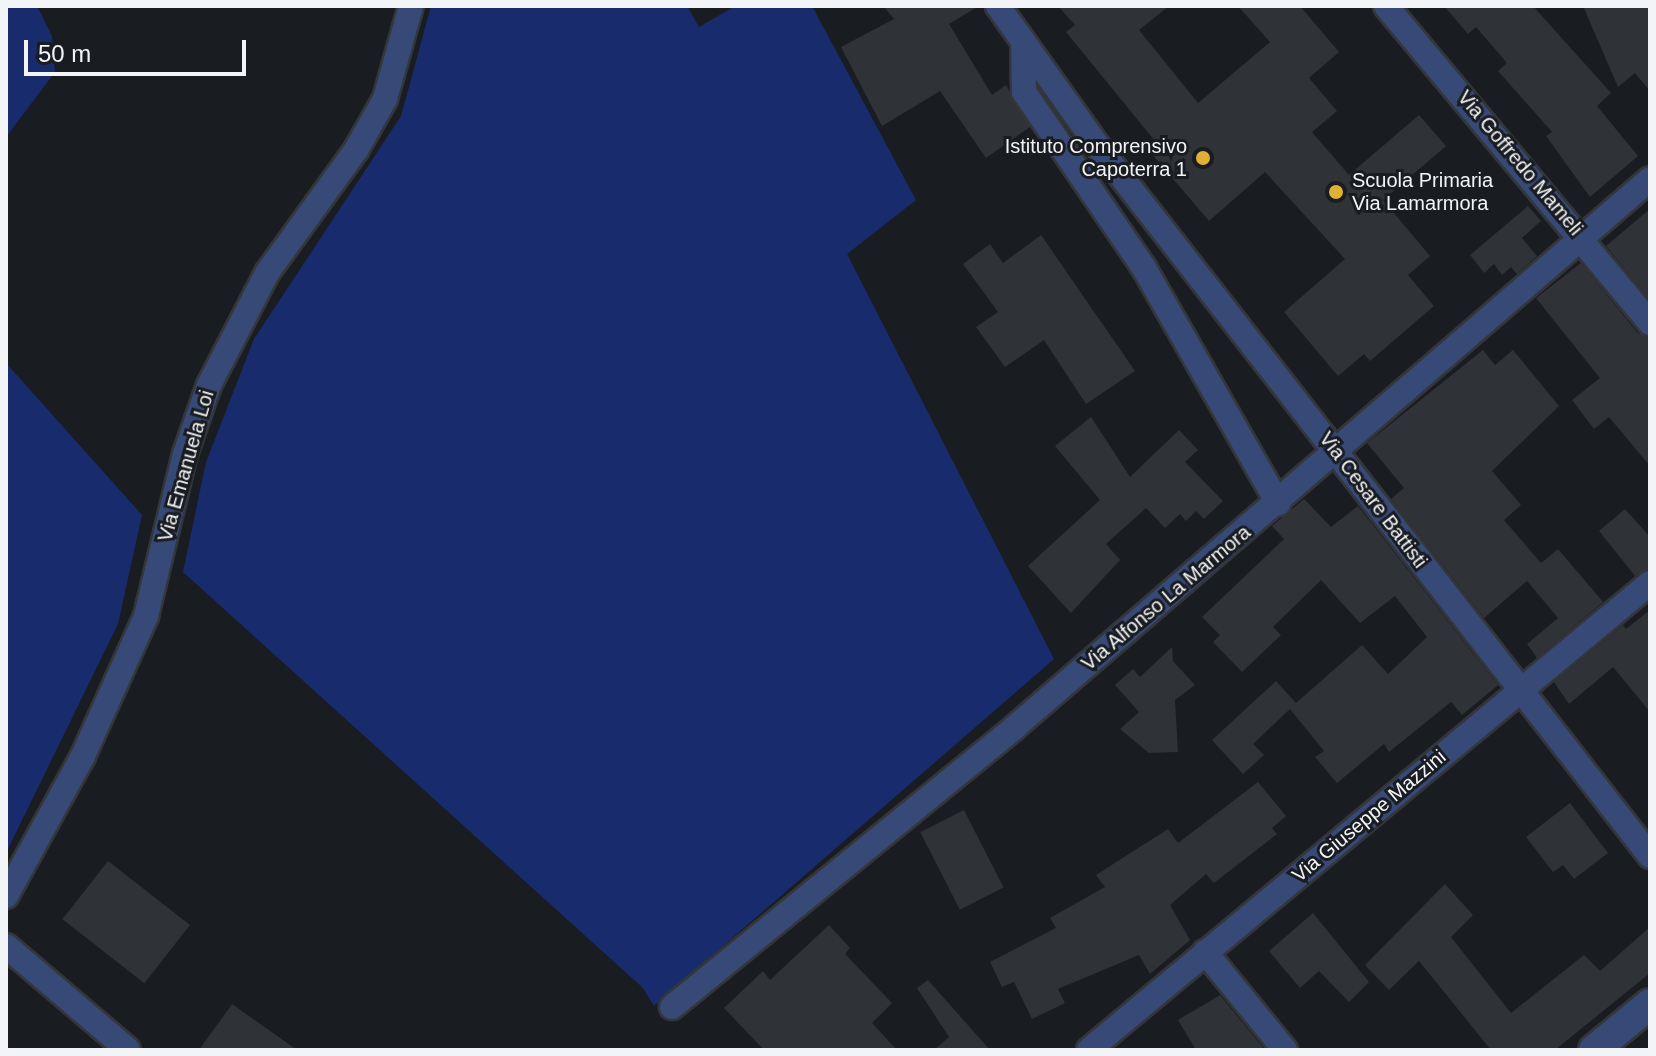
<!DOCTYPE html>
<html>
<head>
<meta charset="utf-8">
<style>
	body { margin:0 }
	#map { position:relative; width:1656px; height:1056px; overflow:hidden; background:#191c20; font-family:Helvetica,sans-serif }
	div>[style] { position:absolute }
	.green>* { inset:0; background:#182c6d }
	.building>* { inset:0; background:#2f3237; transform-origin:0 0 }
	.roads { filter:drop-shadow(2px 0 #33363a) drop-shadow(-2px 0 #33363a) drop-shadow(0 2px #33363a) drop-shadow(0 -2px #33363a) }
	.minor>* { height:24px; margin:-12px; padding:0 12px; transform-origin:12px; border-radius:12px; background:#374976 }
	.tertiary>* { height:30px; margin:-15px; padding:0 15px; transform-origin:15px; border-radius:15px; background:#374976 }
	.dots>* { width:22px; height:22px; translate:-50% -50%; box-sizing:border-box; border:4px solid #191c20; border-radius:50% }
	span { translate:-50% -50%; white-space:nowrap; text-align:center; line-height:1.15; -webkit-text-stroke:6px #191c20; paint-order:stroke }
	.poi-label { font-size:20px; color:#f2f4f7 }
	.right { translate:-100% -50%; text-align:right }
	.left { translate:0 -50%; text-align:left }
	.street-label { font-size:20px; color:#f2f4f7 }
	.frame { position:absolute; inset:0; border:8px solid #f2f4f7; pointer-events:none }
	.scale { position:absolute; left:24px; top:40px; width:222px; height:36px; box-sizing:border-box; border:4px solid #f2f4f7; border-top:0; padding-left:10px; font-size:24px; line-height:28px; white-space:nowrap; color:#f2f4f7; -webkit-text-stroke:6px #191c20; paint-order:stroke }
</style>
</head>
<body>
<div id="map">
	<div class="green">
		<i style="clip-path:polygon(6px 6px,37px 6px,52px 36px,55px 72px,6px 137px)"></i>
		<i style="clip-path:polygon(431px 6px,687px 6px,699px 27px,735px 6px,812px 6px,916px 200px,847px 254px,1054px 659px,654px 1006px,643px 988px,183px 572px,206px 462px,254px 339px,401px 116px)"></i>
		<i style="clip-path:polygon(6px 363px,142px 515px,118px 624px,6px 853px)"></i>
	</div>
	<div class="building">
		<i style="clip-path:polygon(883px 6px,979px 6px,949px 24px,992px 95px,1006px 85px,1030px 127px,986px 158px,940px 91px,882px 126px,841px 47px,894px 19px)"></i>
		<i style="clip-path:polygon(1058px 6px,1169px 6px,1139px 30px,1198px 103px,1270px 42px,1238px 6px,1300px 6px,1339px 52px,1309px 78px,1337px 111px,1312px 132px,1349px 175px,1419px 115px,1446px 146px,1383px 200px,1430px 256px,1408px 275px,1434px 306px,1370px 361px,1364px 354px,1338px 376px,1284px 312px,1345px 259px,1265px 172px,1209px 221px,1151px 153px,1159px 146px,1066px 32px,1075px 25px)"></i>
		<i style="clip-path:polygon(1444px 6px,1533px 6px,1611px 93px,1597px 106px,1638px 156px,1590px 197px,1546px 136px,1552px 132px,1498px 71px,1507px 63px,1476px 27px,1468px 34px)"></i>
		<i style="clip-path:polygon(1583px 6px,1650px 6px,1650px 91px,1635px 73px,1618px 87px)"></i>
		<i style="clip-path:polygon(1528px 206px,1541px 221px,1522px 238px,1537px 256px,1517px 274px,1511px 267px,1502px 275px,1494px 264px,1484px 273px,1470px 255px)"></i>
		<i style="clip-path:polygon(1650px 209px,1650px 300px,1606px 246px)"></i>
		<i style="clip-path:polygon(1041px 235px,1135px 371px,1086px 404px,1044px 340px,1005px 367px,976px 327px,998px 312px,963px 264px,990px 244px,1003px 263px)"></i>
		<i style="clip-path:polygon(1581px 263px,1638px 333px,1650px 338px,1650px 466px,1609px 417px,1594px 429px,1572px 400px,1600px 378px,1536px 298px)"></i>
		<i style="clip-path:polygon(1483px 350px,1495px 365px,1513px 350px,1559px 406px,1492px 471px,1521px 505px,1504px 520px,1541px 563px,1558px 549px,1603px 602px,1537px 658px,1527px 644px,1558px 618px,1527px 581px,1484px 618px,1391px 499px,1404px 488px,1367px 443px)"></i>
		<i style="clip-path:polygon(1091px 417px,1130px 477px,1179px 430px,1198px 450px,1185px 462px,1223px 501px,1204px 519px,1196px 511px,1186px 521px,1180px 514px,1165px 528px,1146px 508px,1106px 544px,1120px 560px,1071px 613px,1028px 566px,1100px 500px,1055px 446px)"></i>
		<i style="clip-path:polygon(1304px 499px,1331px 527px,1358px 506px,1498px 685px,1462px 715px,1451px 702px,1389px 752px,1384px 744px,1337px 783px,1315px 757px,1324px 751px,1290px 709px,1253px 744px,1264px 755px,1243px 774px,1212px 740px,1276px 681px,1296px 703px,1362px 645px,1388px 674px,1427px 637px,1395px 596px,1360px 623px,1321px 580px,1273px 627px,1281px 635px,1242px 672px,1213px 642px,1220px 635px,1202px 617px,1284px 539px,1272px 526px)"></i>
		<i style="clip-path:polygon(1625px 509px,1650px 537px,1650px 568px,1635px 576px,1599px 531px)"></i>
		<i style="clip-path:polygon(1650px 610px,1650px 712px,1613px 667px,1569px 704px,1554px 682px,1623px 625px,1626px 629px)"></i>
		<i style="clip-path:polygon(1172px 647px,1173px 661px,1195px 685px,1175px 700px,1178px 752px,1149px 753px,1120px 729px,1139px 712px,1115px 685px,1133px 669px,1140px 677px)"></i>
		<i style="clip-path:polygon(1258px 782px,1286px 816px,1272px 828px,1277px 834px,1214px 883px,1206px 874px,1170px 905px,1190px 940px,1150px 974px,1139px 955px,1058px 989px,1065px 1003px,1032px 1019px,1014px 982px,1002px 987px,990px 962px,1056px 928px,1050px 918px,1105px 887px,1096px 875px,1168px 829px,1178px 843px)"></i>
		<i style="clip-path:polygon(1570px 803px,1608px 853px,1574px 879px,1563px 865px,1553px 872px,1526px 837px)"></i>
		<i style="left:964px;top:810px;width:87px;height:49px;rotate:63deg"></i>
		<i style="left:108px;top:861px;width:104px;height:74px;rotate:38deg"></i>
		<i style="clip-path:polygon(1445px 884px,1473px 915px,1451px 937px,1511px 1013px,1584px 955px,1600px 971px,1650px 927px,1650px 973px,1555px 1050px,1491px 1050px,1419px 961px,1389px 990px,1365px 965px)"></i>
		<i style="clip-path:polygon(1313px 913px,1369px 982px,1349px 1002px,1319px 971px,1300px 988px,1269px 951px)"></i>
		<i style="clip-path:polygon(829px 925px,850px 948px,845px 954px,892px 1003px,872px 1023px,897px 1050px,764px 1050px,724px 1008px,763px 971px,770px 980px)"></i>
		<i style="clip-path:polygon(928px 980px,990px 1050px,934px 1050px,949px 1037px,917px 988px)"></i>
		<i style="clip-path:polygon(1220px 995px,1261px 1045px,1265px 1050px,1196px 1050px,1178px 1020px)"></i>
		<i style="clip-path:polygon(232px 1004px,297px 1050px,199px 1050px)"></i>
	</div>
	<div class="roads">
		<div class="minor">
			<i style="left:998px;top:6px;width:181px;rotate:54.5deg"></i>
			<i style="left:1103px;top:153px;width:891px;rotate:52.11deg"></i>
			<i style="left:1386px;top:6px;width:413px;rotate:50.2deg"></i>
			<i style="left:1023px;top:41px;width:51px;rotate:88.9deg"></i>
			<i style="left:1024px;top:92px;width:213px;rotate:55.7deg"></i>
			<i style="left:1144px;top:268px;width:271px;rotate:60.3deg"></i>
			<i style="left:6px;top:896px;width:158px;rotate:-61.2deg"></i>
			<i style="left:82px;top:758px;width:156px;rotate:-65.7deg"></i>
			<i style="left:146px;top:616px;width:167px;rotate:-76.5deg"></i>
			<i style="left:185px;top:454px;width:73px;rotate:-70.8deg"></i>
			<i style="left:209px;top:385px;width:126px;rotate:-62.6deg"></i>
			<i style="left:267px;top:273px;width:152px;rotate:-54.1deg"></i>
			<i style="left:356px;top:150px;width:59px;rotate:-60.4deg"></i>
			<i style="left:385px;top:99px;width:97px;rotate:-74.4deg"></i>
			<i style="left:6px;top:946px;width:160px;rotate:40.4deg"></i>
			<i style="left:1205px;top:952px;width:127px;rotate:50.8deg"></i>
			<i style="left:672px;top:1007px;width:443px;rotate:-39.2deg"></i>
			<i style="left:1015px;top:727px;width:839px;rotate:-40.79deg"></i>
			<i style="left:1089px;top:1050px;width:730px;rotate:-39.78deg"></i>
		</div>
		<div class="tertiary">
			<i style="left:1594px;top:1050px;width:72px;rotate:-39.4deg"></i>
		</div>
	</div>
	<div class="dots">
		<i style="left:1203px;top:158px;background:#e0b034"></i>
		<i style="left:1336px;top:192px;background:#e0b034"></i>
	</div>
	<div class="poi-label">
		<span class="right" style="left:1187px;top:158px">Istituto Comprensivo<br>Capoterra 1</span>
		<span class="left" style="left:1352px;top:192px">Scuola Primaria<br>Via Lamarmora</span>
	</div>
	<div class="street-label">
		<span style="left:1520px;top:163px;rotate:50deg">Via Goffredo Mameli</span>
		<span style="left:186px;top:466px;rotate:-74deg">Via Emanuela Loi</span>
		<span style="left:1373px;top:500px;rotate:53deg">Via Cesare Battisti</span>
		<span style="left:1166px;top:598px;rotate:-40deg">Via Alfonso La Marmora</span>
		<span style="left:1369px;top:816px;rotate:-40deg">Via Giuseppe Mazzini</span>
	</div>
	<div class="frame"></div>
	<div class="scale">50 m</div>
</div>
</body>
</html>
